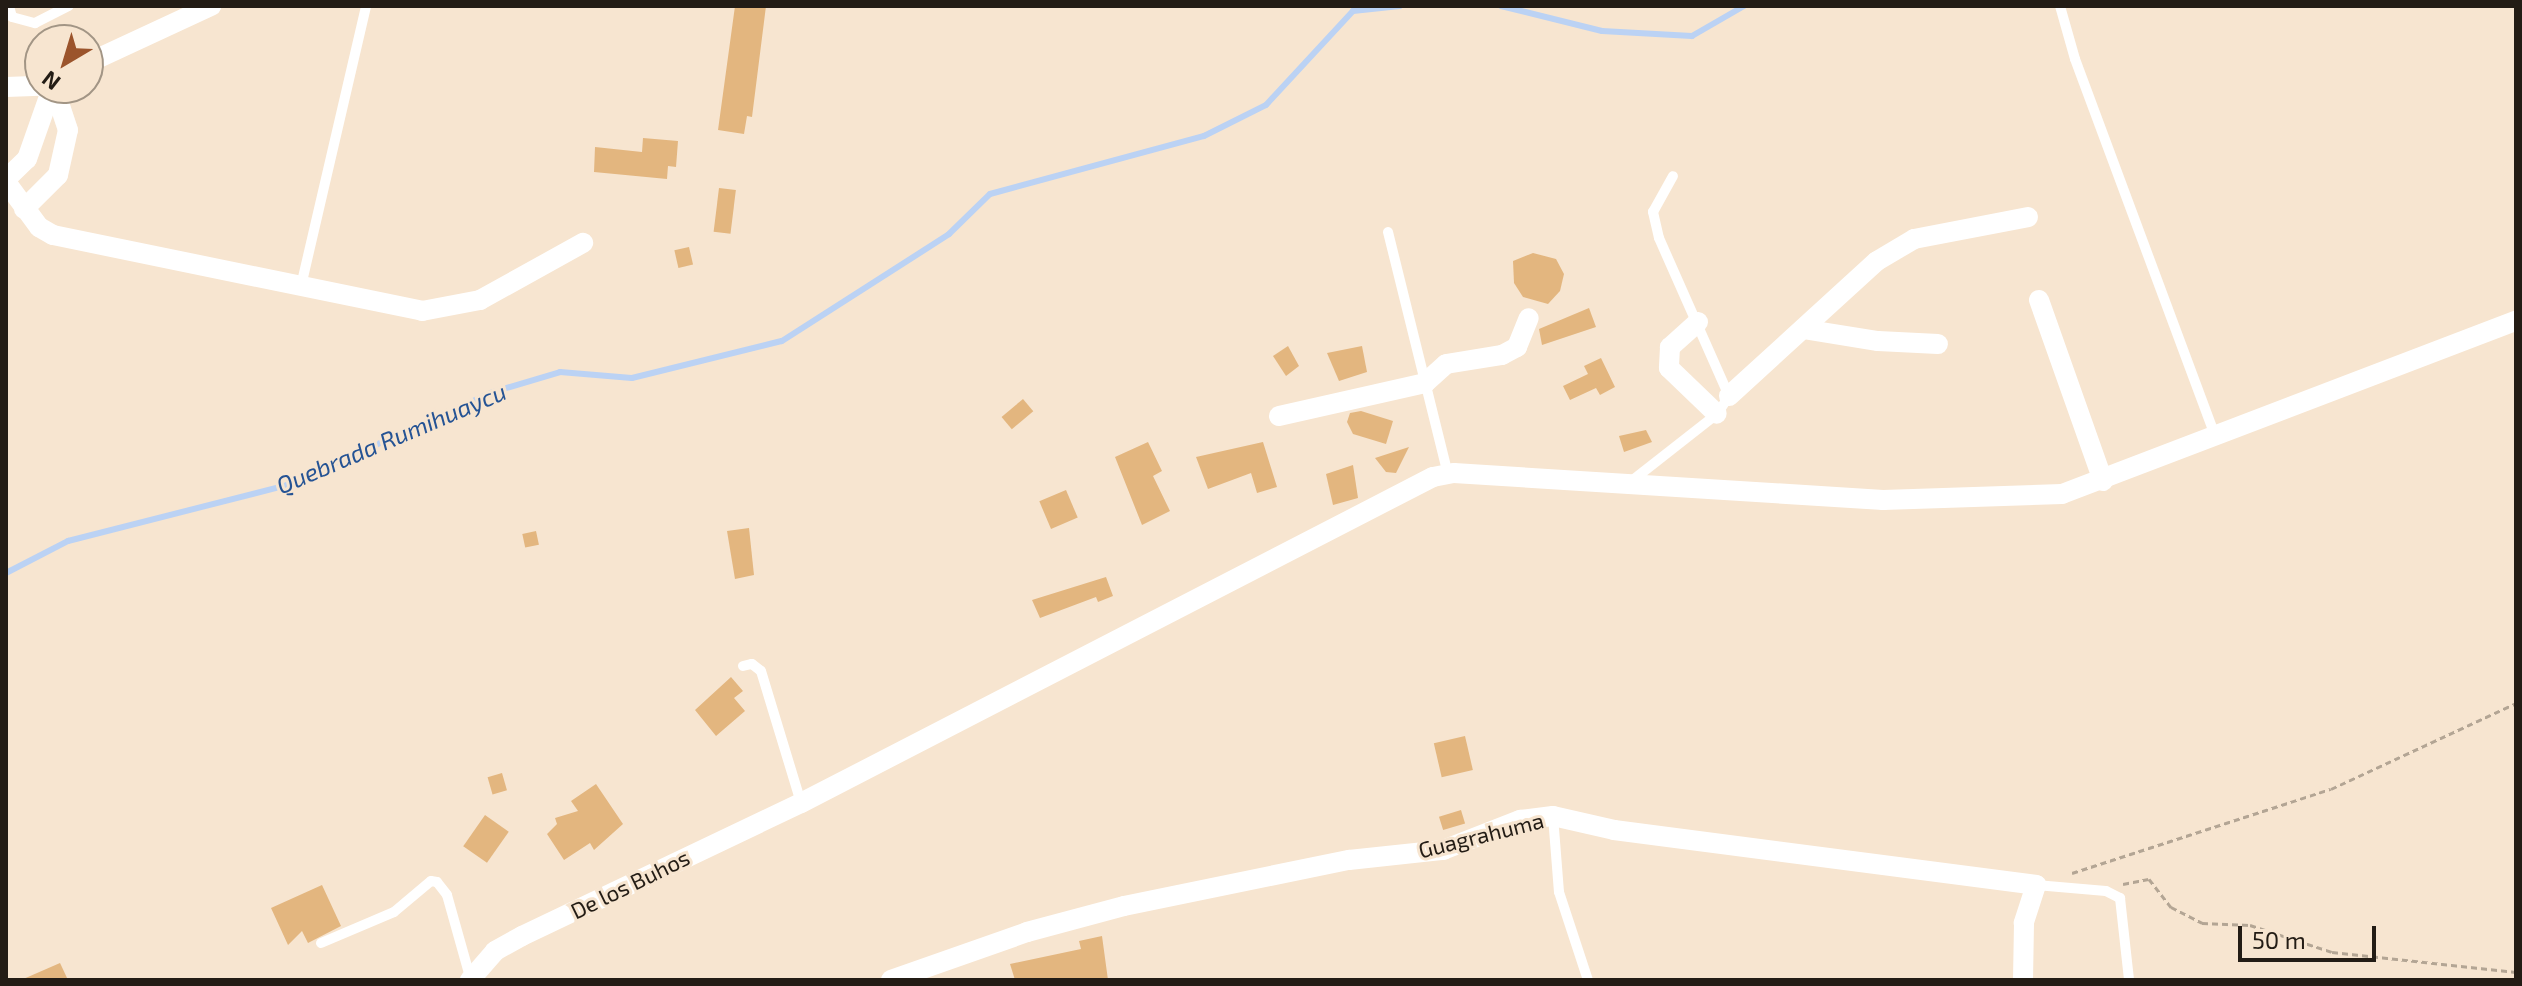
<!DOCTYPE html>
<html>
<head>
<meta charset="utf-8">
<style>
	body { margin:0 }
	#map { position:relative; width:2522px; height:986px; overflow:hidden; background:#f7e5d0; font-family:"Exo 2",sans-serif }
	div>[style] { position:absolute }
	.stream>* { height:6px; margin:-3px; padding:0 3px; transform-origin:3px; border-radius:3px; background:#bbd2f4 }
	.building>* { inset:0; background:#e3b67f; transform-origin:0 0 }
	.path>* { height:3px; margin-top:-1.5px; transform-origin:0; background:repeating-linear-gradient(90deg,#b3a594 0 6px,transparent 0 10px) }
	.service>* { height:10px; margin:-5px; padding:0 5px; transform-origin:5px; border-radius:5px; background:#fff }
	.minor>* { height:20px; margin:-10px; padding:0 10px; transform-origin:10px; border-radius:10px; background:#fff }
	span { translate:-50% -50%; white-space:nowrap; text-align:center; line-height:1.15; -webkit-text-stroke:6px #f7e5d0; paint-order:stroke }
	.street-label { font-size:22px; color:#231c15 }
	.water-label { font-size:24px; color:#255394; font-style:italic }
	.frame { position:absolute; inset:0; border:8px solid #231c15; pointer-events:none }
	.north { position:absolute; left:24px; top:24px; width:80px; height:80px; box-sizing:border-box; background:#f7e5d0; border:2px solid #a29585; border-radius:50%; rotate:218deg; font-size:22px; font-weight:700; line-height:32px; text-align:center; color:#231c15 }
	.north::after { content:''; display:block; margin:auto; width:28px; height:36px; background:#9b542c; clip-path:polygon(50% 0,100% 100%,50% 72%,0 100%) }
	.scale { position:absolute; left:2238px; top:926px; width:138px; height:36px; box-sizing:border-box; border:4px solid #231c15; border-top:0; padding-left:10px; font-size:24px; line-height:28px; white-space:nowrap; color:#231c15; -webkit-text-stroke:6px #f7e5d0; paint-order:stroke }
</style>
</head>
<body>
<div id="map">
	<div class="stream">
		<i style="left:1501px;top:6px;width:104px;rotate:13.9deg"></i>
		<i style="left:1602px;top:31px;width:90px;rotate:3.2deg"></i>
		<i style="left:1692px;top:36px;width:60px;rotate:-30deg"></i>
		<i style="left:6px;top:573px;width:70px;rotate:-27.3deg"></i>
		<i style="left:68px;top:541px;width:226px;rotate:-14.3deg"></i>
		<i style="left:287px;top:485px;width:226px;rotate:-24.3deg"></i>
		<i style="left:493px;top:392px;width:70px;rotate:-16.6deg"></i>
		<i style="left:560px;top:372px;width:72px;rotate:4.8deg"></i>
		<i style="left:632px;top:378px;width:154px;rotate:-13.9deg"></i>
		<i style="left:782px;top:341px;width:198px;rotate:-32.6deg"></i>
		<i style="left:949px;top:234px;width:57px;rotate:-44.3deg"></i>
		<i style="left:990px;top:194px;width:222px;rotate:-15.2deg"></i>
		<i style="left:1204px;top:136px;width:69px;rotate:-26.6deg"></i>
		<i style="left:1266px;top:105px;width:128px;rotate:-47.2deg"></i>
		<i style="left:1353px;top:11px;width:47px;rotate:-6.1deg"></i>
	</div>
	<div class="building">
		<i style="clip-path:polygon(735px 6px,766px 6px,752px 117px,747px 116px,744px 134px,718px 130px)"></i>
		<i style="clip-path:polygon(643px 138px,678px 141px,676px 167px,668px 166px,667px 179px,594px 172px,595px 147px,642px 152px)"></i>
		<i style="left:719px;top:188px;width:17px;height:44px;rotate:7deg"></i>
		<i style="left:689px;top:247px;width:18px;height:15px;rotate:77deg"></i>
		<i style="clip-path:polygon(1533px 253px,1556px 259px,1564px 274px,1560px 291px,1548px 304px,1523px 297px,1514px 283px,1513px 261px)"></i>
		<i style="clip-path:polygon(1589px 308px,1596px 327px,1542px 345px,1539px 329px)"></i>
		<i style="clip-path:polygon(1288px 346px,1299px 366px,1286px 376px,1273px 356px)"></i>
		<i style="clip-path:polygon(1362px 346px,1367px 372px,1339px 381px,1327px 353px)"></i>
		<i style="clip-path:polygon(1601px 358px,1615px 387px,1600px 395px,1596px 388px,1570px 400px,1563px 386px,1588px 374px,1584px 366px)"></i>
		<i style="left:1023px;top:399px;width:16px;height:28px;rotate:50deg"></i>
		<i style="clip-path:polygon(1361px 411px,1393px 421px,1386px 444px,1353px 434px,1347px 422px,1350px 413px)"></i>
		<i style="clip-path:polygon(1646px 430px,1652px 442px,1624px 452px,1619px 436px)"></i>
		<i style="clip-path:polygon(1148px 442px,1162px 471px,1153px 476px,1170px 511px,1142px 525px,1115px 457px)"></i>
		<i style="clip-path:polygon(1263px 442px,1277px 487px,1257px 493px,1251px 473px,1208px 489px,1196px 457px)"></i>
		<i style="clip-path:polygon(1409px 447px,1396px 473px,1386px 472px,1375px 458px)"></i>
		<i style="clip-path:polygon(1353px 465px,1358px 498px,1333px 505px,1326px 474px)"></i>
		<i style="left:1066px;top:490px;width:30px;height:29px;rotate:67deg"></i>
		<i style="clip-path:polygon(749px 528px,754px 575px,735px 579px,727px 531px)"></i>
		<i style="left:536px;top:531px;width:14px;height:14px;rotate:78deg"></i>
		<i style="clip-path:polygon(1106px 577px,1113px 596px,1098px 602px,1096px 597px,1040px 618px,1032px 600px)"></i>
		<i style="clip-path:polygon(731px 677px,743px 691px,734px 698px,745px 711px,716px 736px,695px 710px)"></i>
		<i style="left:1465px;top:736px;width:35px;height:32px;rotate:77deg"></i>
		<i style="left:502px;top:773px;width:18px;height:15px;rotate:74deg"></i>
		<i style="clip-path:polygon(596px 784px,623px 824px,594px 850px,590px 843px,564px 860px,547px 834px,557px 824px,555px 818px,578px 811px,571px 801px)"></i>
		<i style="left:1461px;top:810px;width:14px;height:23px;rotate:73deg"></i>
		<i style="left:485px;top:815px;width:29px;height:38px;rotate:35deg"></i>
		<i style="clip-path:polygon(322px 885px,341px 926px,308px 943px,302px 931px,288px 945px,271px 908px)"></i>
		<i style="clip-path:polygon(1102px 936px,1108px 980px,1015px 980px,1010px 964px,1081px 949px,1079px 941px)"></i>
		<i style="clip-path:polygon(60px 963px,68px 980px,21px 980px)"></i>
	</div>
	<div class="path">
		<i style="left:2072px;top:873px;width:272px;rotate:-18deg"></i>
		<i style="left:2331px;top:789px;width:204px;rotate:-24.9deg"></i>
		<i style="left:2123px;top:884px;width:26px;rotate:-11deg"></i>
		<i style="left:2149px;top:879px;width:36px;rotate:52deg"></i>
		<i style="left:2171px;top:907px;width:35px;rotate:27deg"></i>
		<i style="left:2202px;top:923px;width:48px;rotate:2.4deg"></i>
		<i style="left:2250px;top:925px;width:86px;rotate:18.2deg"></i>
		<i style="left:2332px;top:952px;width:185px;rotate:6.2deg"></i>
	</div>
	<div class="service">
		<i style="left:9px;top:6px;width:11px;rotate:75deg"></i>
		<i style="left:12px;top:17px;width:24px;rotate:15deg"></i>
		<i style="left:35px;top:23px;width:38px;rotate:-27deg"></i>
		<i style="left:2060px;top:6px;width:55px;rotate:74.2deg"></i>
		<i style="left:2075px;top:59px;width:402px;rotate:69.6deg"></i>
		<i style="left:1388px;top:232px;width:249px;rotate:76.1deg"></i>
		<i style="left:301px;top:286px;width:287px;rotate:-76.9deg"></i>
		<i style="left:1629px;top:483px;width:112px;rotate:-38.1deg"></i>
		<i style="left:1717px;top:414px;width:22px;rotate:-56deg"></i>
		<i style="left:1729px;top:396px;width:173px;rotate:-113.9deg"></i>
		<i style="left:1659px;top:238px;width:27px;rotate:-103deg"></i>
		<i style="left:1653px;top:212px;width:41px;rotate:-60.9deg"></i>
		<i style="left:743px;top:666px;width:9px;rotate:-13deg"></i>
		<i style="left:752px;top:664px;width:11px;rotate:38deg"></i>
		<i style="left:761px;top:671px;width:138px;rotate:73.1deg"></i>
		<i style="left:1553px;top:816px;width:76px;rotate:85.5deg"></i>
		<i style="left:1559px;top:892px;width:93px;rotate:71.8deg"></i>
		<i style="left:2036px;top:885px;width:70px;rotate:4.9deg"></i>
		<i style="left:2106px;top:891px;width:16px;rotate:27deg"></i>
		<i style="left:2120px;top:898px;width:82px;rotate:83.7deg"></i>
		<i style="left:321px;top:943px;width:79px;rotate:-23deg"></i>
		<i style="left:394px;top:912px;width:48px;rotate:-40deg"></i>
		<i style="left:431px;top:881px;width:6px;rotate:9deg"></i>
		<i style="left:437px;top:882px;width:16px;rotate:52deg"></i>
		<i style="left:447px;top:895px;width:85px;rotate:74.3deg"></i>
	</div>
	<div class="minor">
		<i style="left:88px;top:63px;width:136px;rotate:-24.9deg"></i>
		<i style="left:6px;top:87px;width:34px;rotate:-2deg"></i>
		<i style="left:6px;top:179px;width:29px;rotate:-44deg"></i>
		<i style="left:27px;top:159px;width:75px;rotate:-70.6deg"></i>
		<i style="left:6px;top:182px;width:56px;rotate:53.7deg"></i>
		<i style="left:39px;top:227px;width:16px;rotate:30deg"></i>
		<i style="left:53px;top:235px;width:377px;rotate:11.6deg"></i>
		<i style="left:422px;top:311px;width:59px;rotate:-10.7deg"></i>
		<i style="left:480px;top:300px;width:118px;rotate:-29deg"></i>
		<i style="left:24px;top:209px;width:48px;rotate:-45deg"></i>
		<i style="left:58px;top:175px;width:46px;rotate:-77.5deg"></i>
		<i style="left:68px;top:130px;width:44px;rotate:-108.4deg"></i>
		<i style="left:2039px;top:300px;width:192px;rotate:70.5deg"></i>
		<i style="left:1698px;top:322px;width:38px;rotate:138deg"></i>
		<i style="left:1670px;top:347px;width:21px;rotate:93deg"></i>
		<i style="left:1669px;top:368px;width:66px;rotate:43.8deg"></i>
		<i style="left:1803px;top:329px;width:76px;rotate:9.1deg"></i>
		<i style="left:1878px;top:341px;width:60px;rotate:2.9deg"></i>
		<i style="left:1729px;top:396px;width:200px;rotate:-42.4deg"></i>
		<i style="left:1877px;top:261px;width:43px;rotate:-30.7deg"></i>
		<i style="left:1914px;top:239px;width:116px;rotate:-10.9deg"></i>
		<i style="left:1279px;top:416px;width:150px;rotate:-12.7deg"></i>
		<i style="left:1425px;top:383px;width:28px;rotate:-42deg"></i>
		<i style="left:1446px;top:364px;width:57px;rotate:-9.1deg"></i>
		<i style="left:1502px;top:355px;width:17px;rotate:-28deg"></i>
		<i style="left:1517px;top:347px;width:31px;rotate:-68deg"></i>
		<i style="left:470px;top:980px;width:38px;rotate:-49deg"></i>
		<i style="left:495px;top:951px;width:31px;rotate:-29deg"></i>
		<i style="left:522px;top:936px;width:309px;rotate:-25.5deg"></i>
		<i style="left:801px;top:803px;width:711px;rotate:-27.29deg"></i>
		<i style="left:1433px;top:477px;width:21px;rotate:-11deg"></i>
		<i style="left:1454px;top:473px;width:430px;rotate:3.6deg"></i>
		<i style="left:1883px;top:500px;width:179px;rotate:-1.9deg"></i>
		<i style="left:2062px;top:494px;width:486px;rotate:-20.9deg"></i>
		<i style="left:891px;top:980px;width:144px;rotate:-19.4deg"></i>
		<i style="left:1027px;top:932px;width:100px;rotate:-15deg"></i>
		<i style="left:1124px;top:906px;width:230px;rotate:-11.6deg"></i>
		<i style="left:1349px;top:860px;width:95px;rotate:-6.1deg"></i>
		<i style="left:1443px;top:850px;width:83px;rotate:-21.3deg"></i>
		<i style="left:1520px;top:820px;width:33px;rotate:-7deg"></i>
		<i style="left:1553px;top:816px;width:63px;rotate:12.9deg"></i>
		<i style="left:1614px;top:830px;width:426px;rotate:7.4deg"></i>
		<i style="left:2036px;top:885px;width:40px;rotate:108deg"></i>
		<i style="left:2024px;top:923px;width:57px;rotate:91deg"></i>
	</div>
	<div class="street-label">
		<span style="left:1481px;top:835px;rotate:-14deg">Guagrahuma</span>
		<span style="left:630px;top:884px;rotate:-26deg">De los Buhos</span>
	</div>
	<div class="water-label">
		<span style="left:391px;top:438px;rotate:-23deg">Quebrada Rumihuaycu</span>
	</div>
	<div class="frame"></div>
	<div class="north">N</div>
	<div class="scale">50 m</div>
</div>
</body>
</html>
